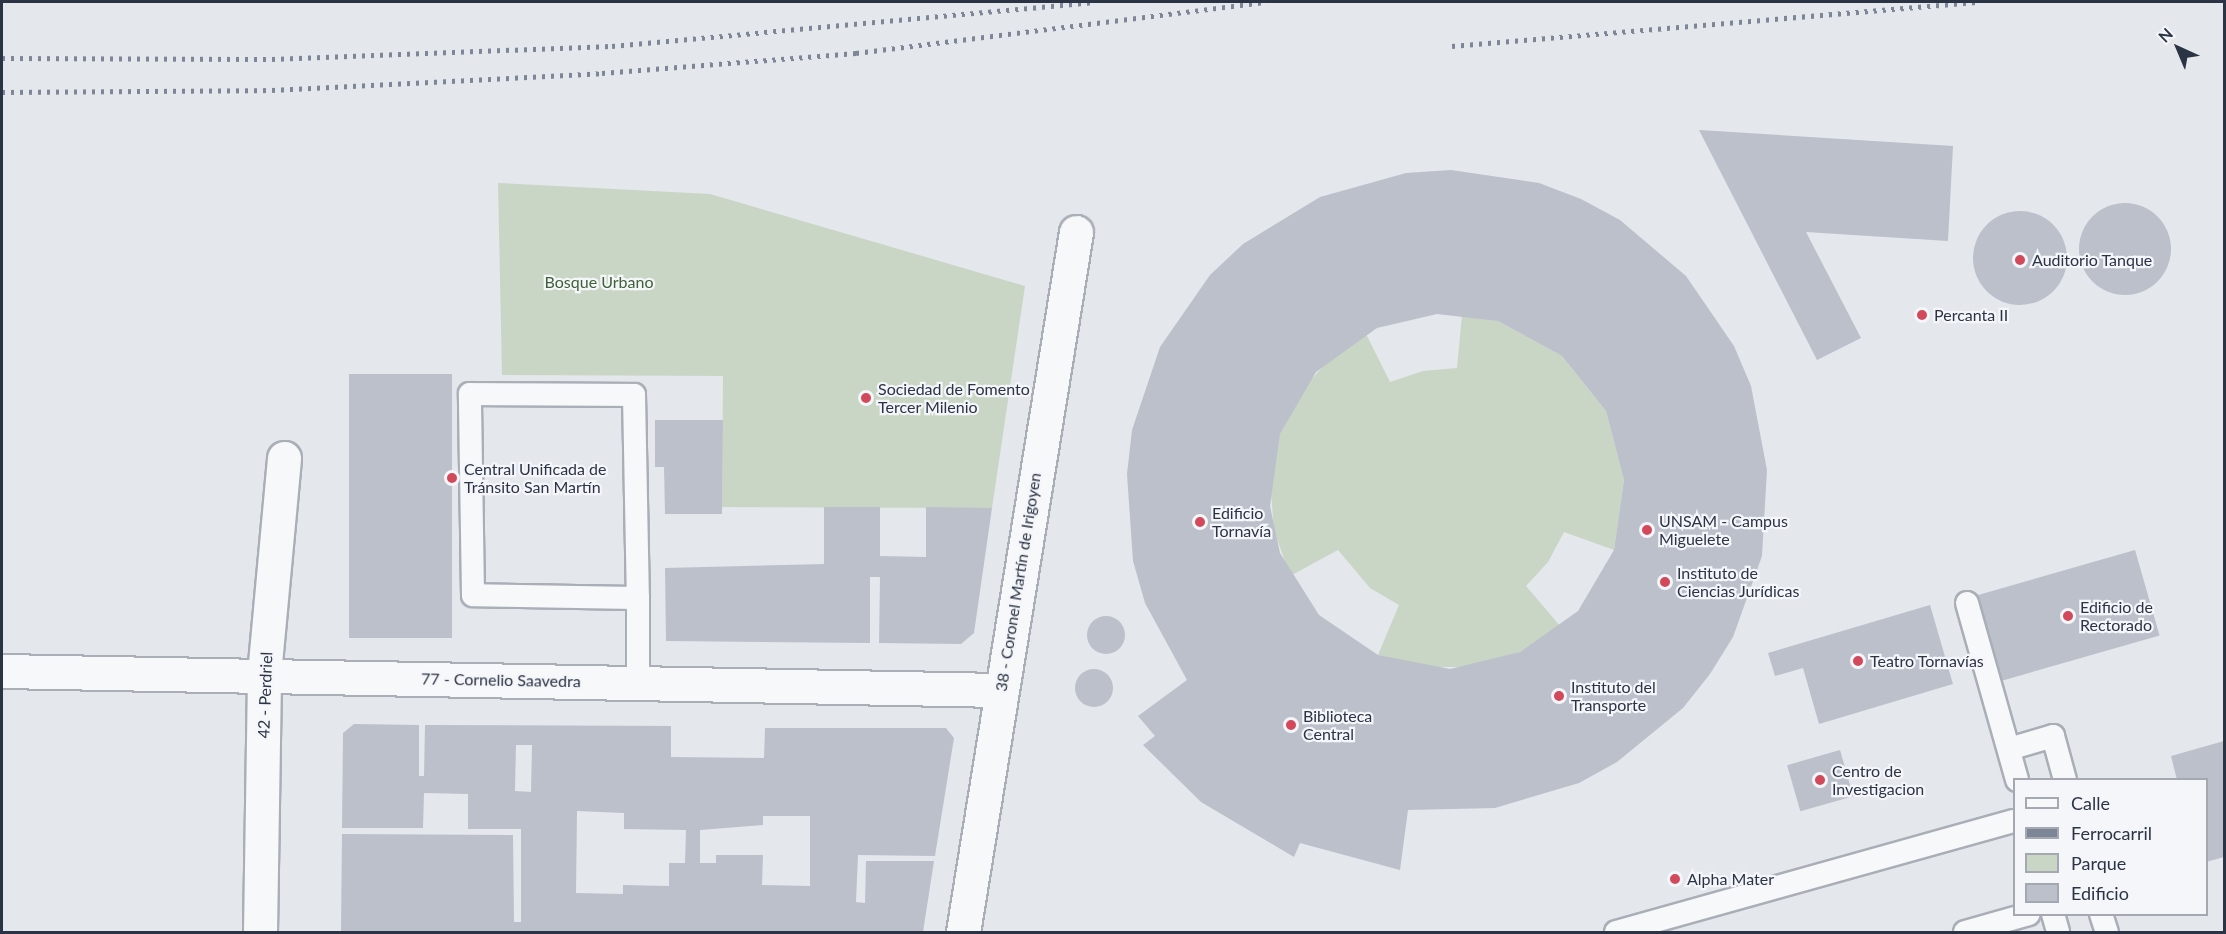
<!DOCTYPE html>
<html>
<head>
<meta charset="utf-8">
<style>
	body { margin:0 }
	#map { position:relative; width:2226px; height:934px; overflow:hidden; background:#e4e7ec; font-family:Lato,sans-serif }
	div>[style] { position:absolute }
	.green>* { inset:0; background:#c9d6c5 }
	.building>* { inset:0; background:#bbc0ca; transform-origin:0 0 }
	.round { border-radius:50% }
	.roads { filter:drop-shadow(2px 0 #a9aeb7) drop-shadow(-2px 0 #a9aeb7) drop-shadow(0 2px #a9aeb7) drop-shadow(0 -2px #a9aeb7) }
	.service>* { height:22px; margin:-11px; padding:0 11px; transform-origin:11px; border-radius:11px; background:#f7f8fa }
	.minor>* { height:33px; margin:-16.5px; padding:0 16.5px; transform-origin:16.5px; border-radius:16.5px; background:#f7f8fa }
	.rail>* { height:4.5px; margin-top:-2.25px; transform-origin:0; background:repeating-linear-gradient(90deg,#7d8696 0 3px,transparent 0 9px) }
	.dots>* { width:16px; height:16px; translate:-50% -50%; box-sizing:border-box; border:3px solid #f4f6f9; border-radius:50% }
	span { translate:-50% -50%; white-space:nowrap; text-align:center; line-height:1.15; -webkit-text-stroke:4.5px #f4f6f9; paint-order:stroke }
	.poi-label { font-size:16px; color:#2b3445 }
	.left { translate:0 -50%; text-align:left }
	.park-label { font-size:16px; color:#3f6138 }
	.street-label { font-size:16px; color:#2b3445 }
	.frame { position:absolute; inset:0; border:3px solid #2b3445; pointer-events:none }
	.legend { position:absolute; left:2013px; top:778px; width:195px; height:138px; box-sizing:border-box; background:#f4f6f9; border:2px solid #a4a8b1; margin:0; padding:8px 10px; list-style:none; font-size:18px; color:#2b3445 }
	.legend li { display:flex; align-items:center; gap:12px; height:30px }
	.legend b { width:30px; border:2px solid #a4a8b1 }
	.north { position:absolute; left:2148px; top:18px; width:60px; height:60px; -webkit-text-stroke:4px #f4f6f9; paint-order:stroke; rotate:316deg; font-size:16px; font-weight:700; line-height:24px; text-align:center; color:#2b3445 }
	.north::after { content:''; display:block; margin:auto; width:21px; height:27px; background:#2b3445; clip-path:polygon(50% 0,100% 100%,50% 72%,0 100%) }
</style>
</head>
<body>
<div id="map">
	<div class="green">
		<i style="clip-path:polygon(498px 183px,710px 194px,1025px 286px,992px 508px,722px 507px,723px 376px,502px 375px)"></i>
		<i style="clip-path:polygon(1462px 315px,1498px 321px,1562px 356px,1606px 411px,1624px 480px,1614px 550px,1564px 532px,1548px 562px,1526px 586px,1561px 627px,1520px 652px,1474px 667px,1426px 667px,1378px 655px,1399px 605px,1370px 588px,1338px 550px,1290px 576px,1274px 530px,1270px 481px,1280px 434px,1301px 391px,1334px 354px,1366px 334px,1390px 382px,1423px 371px,1457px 368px)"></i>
	</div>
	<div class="building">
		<i style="clip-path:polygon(1699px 130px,1953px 146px,1948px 241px,1806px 232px,1861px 338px,1817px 360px)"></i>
		<i style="clip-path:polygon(evenodd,1451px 170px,1539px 183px,1581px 199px,1620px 220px,1686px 276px,1734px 346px,1751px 386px,1767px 470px,1762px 556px,1733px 637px,1710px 674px,1683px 708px,1617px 762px,1579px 783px,1495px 808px,1408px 810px,1400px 870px,1300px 843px,1294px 857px,1201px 802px,1143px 745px,1155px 736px,1138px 716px,1187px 680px,1145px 603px,1133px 561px,1127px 474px,1132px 430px,1160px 347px,1210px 275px,1243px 244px,1320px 197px,1406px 173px,1451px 170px,1437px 314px,1498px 321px,1562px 356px,1606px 411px,1624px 480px,1614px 550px,1578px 611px,1520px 652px,1450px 669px,1378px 655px,1319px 615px,1280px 553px,1270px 506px,1280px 434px,1316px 372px,1377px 328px,1437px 314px)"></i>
		<i class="round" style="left:2079px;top:203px;width:92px;height:92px"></i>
		<i class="round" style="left:1973px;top:211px;width:94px;height:94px"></i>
		<i style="left:349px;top:374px;width:103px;height:264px"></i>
		<i style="clip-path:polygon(655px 420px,723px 420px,722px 514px,665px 514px,664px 467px,655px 467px)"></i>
		<i style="clip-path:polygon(824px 507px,880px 507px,880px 556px,926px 557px,926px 507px,992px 508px,974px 633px,961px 644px,879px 643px,880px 577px,870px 577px,870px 643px,666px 641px,665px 568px,824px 564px)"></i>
		<i style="left:2135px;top:550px;width:89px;height:164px;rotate:74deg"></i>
		<i style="clip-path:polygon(1930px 605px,1953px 684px,1819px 724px,1803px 668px,1775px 676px,1768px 653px)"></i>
		<i class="round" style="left:1087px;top:616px;width:38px;height:38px"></i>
		<i class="round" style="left:1075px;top:669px;width:38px;height:38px"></i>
		<i style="clip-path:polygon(evenodd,354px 724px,419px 725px,419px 776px,424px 776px,425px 725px,671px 726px,671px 757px,764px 758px,765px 728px,946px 728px,954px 738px,935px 856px,858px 855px,856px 902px,865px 903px,866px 861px,934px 861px,923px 932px,341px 932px,342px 834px,513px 835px,514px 922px,521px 922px,521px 829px,468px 829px,468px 794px,424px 793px,423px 828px,342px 828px,343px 733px,354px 724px,516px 745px,532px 745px,531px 792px,515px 791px,516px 745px,354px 724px,577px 811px,624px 813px,624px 829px,686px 830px,685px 863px,669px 863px,669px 886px,623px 885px,623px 894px,576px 893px,577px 811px,354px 724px,763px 816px,810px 816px,810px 886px,762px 885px,763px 855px,716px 855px,716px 863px,700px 863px,700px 830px,763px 825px,763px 816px)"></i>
		<i style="clip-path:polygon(2224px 741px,2224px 857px,2206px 862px,2206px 780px,2177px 780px,2171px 756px)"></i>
		<i style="left:1840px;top:750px;width:48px;height:55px;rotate:74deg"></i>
	</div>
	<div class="roads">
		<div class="service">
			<i style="left:470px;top:394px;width:164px;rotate:0.3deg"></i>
			<i style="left:634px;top:395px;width:203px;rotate:88.9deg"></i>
			<i style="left:638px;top:598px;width:165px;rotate:-179deg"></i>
			<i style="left:473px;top:595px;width:201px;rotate:-90.9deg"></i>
			<i style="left:638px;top:598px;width:86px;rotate:90deg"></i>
			<i style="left:1967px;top:603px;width:184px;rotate:74.2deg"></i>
			<i style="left:2009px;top:749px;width:46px;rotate:-16.5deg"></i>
			<i style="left:2053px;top:736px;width:46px;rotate:74.7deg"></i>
			<i style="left:2053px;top:914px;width:19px;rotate:74deg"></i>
			<i style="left:2101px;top:914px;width:19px;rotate:72deg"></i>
			<i style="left:1616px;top:932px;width:413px;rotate:-15.6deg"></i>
			<i style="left:1965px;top:932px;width:66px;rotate:-15.7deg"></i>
		</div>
		<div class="minor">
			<i style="left:2px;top:671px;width:998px;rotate:1.09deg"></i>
			<i style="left:260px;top:932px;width:258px;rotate:-89.1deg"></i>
			<i style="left:264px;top:674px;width:217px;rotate:-84.7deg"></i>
			<i style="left:963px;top:932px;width:709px;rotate:-80.83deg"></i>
		</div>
	</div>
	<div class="rail">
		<i style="left:1452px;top:46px;width:526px;rotate:-4.8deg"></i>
		<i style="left:2px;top:58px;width:270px;rotate:0.2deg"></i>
		<i style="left:272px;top:59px;width:340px;rotate:-2.2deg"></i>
		<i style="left:612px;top:46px;width:482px;rotate:-5.2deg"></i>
		<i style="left:2px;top:92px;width:270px;rotate:-0.4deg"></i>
		<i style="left:272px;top:90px;width:330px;rotate:-2.9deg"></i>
		<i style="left:602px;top:73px;width:255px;rotate:-4.5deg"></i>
		<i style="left:856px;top:53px;width:414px;rotate:-7.1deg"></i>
	</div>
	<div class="dots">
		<i style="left:2020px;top:260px;background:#d1495b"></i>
		<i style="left:1922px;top:315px;background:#d1495b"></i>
		<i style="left:866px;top:398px;background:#d1495b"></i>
		<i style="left:452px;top:478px;background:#d1495b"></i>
		<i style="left:1200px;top:522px;background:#d1495b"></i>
		<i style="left:1647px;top:530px;background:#d1495b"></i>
		<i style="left:1665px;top:582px;background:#d1495b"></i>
		<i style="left:2068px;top:616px;background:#d1495b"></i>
		<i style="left:1858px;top:661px;background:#d1495b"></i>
		<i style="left:1559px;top:696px;background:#d1495b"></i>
		<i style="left:1291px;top:725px;background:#d1495b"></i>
		<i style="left:1820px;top:780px;background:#d1495b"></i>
		<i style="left:1675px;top:879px;background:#d1495b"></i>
	</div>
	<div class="poi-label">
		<span class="left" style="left:2032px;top:260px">Auditorio Tanque</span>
		<span class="left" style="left:1934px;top:315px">Percanta II</span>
		<span class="left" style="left:878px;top:398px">Sociedad de Fomento<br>Tercer Milenio</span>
		<span class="left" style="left:464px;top:478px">Central Unificada de<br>Tránsito San Martín</span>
		<span class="left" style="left:1212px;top:522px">Edificio<br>Tornavía</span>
		<span class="left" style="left:1659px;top:530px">UNSAM - Campus<br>Miguelete</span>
		<span class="left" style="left:1677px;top:582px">Instituto de<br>Ciencias Jurídicas</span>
		<span class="left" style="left:2080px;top:616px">Edificio de<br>Rectorado</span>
		<span class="left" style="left:1870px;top:661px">Teatro Tornavías</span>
		<span class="left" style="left:1571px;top:696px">Instituto del<br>Transporte</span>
		<span class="left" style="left:1303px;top:725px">Biblioteca<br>Central</span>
		<span class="left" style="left:1832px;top:780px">Centro de<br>Investigacion</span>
		<span class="left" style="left:1687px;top:879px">Alpha Mater</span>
	</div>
	<div class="park-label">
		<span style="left:599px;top:282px">Bosque Urbano</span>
	</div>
	<div class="street-label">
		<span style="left:1018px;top:582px;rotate:-81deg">38 - Coronel Martín de Irigoyen</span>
		<span style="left:501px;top:680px;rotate:1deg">77 - Cornelio Saavedra</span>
		<span style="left:265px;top:695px;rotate:-88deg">42 - Perdriel</span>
	</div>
	<div class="frame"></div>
	<ul class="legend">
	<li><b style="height:8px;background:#f7f8fa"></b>Calle</li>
	<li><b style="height:8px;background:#7d8696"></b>Ferrocarril</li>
	<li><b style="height:16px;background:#c9d6c5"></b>Parque</li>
	<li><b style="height:16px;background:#bbc0ca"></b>Edificio</li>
	</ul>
	<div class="north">N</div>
</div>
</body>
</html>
